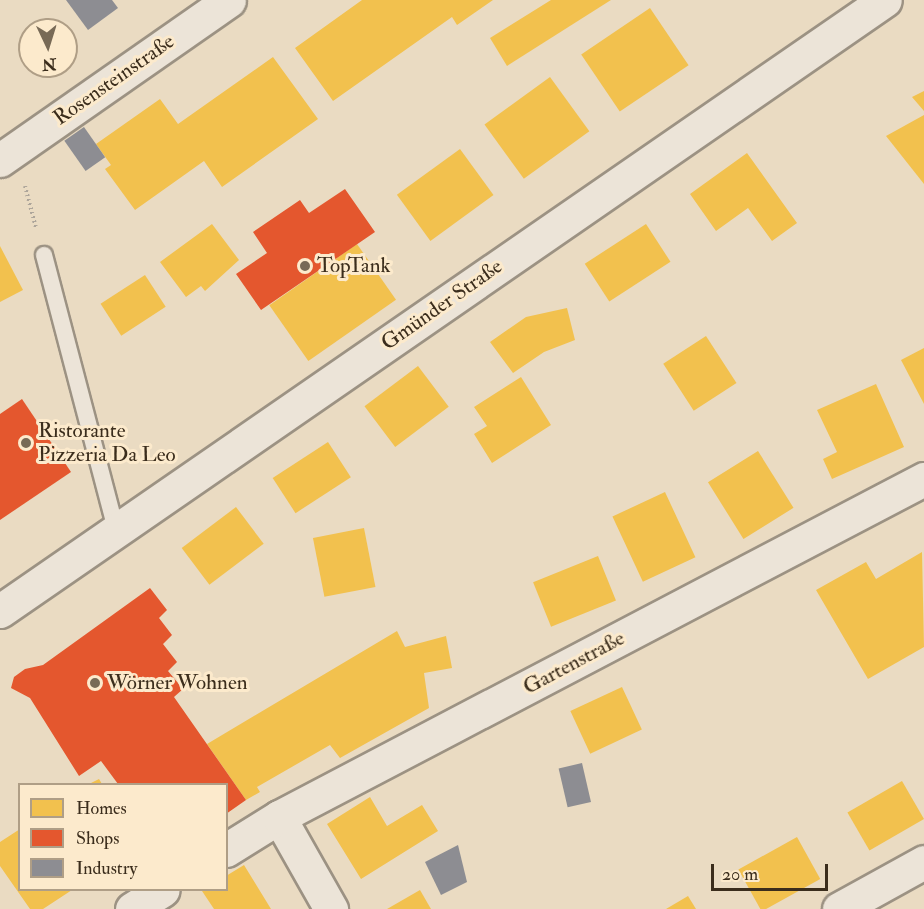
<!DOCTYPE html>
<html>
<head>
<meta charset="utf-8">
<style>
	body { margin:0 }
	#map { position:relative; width:924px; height:909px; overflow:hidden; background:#eadbc2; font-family:"IM FELL Double Pica",serif }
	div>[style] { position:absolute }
	.homes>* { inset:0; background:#f2c14e; transform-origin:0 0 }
	.shops>* { inset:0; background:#e4572e }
	.industry>* { inset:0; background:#8d8d92; transform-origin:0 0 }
	.path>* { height:4px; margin-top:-2px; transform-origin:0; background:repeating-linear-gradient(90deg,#ada59a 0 1.5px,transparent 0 4.5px) }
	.roads { filter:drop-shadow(2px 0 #9c9283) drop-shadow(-2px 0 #9c9283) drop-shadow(0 2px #9c9283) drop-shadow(0 -2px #9c9283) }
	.service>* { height:16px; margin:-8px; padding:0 8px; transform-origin:8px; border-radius:8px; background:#ece4d8 }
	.minor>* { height:33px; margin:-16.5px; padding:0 16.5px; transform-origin:16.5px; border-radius:16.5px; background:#ece4d8 }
	.tertiary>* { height:33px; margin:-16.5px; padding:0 16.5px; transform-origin:16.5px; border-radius:16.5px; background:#ece4d8 }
	.dots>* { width:16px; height:16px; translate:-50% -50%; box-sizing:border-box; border:3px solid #fceacc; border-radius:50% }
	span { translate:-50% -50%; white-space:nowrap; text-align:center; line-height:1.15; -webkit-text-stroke:6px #fceacc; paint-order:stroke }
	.street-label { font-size:21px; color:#3b2d1c }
	.poi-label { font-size:21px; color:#3b2d1c }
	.left { translate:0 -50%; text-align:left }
	.legend { position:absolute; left:18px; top:783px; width:210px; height:108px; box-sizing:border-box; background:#fceacc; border:2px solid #af9e86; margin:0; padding:8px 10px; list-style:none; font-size:18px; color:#3b2d1c }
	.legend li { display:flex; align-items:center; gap:12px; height:30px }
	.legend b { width:30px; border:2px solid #af9e86 }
	.north { position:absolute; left:18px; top:18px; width:60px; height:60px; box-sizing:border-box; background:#fceacc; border:2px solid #af9e86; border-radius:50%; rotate:176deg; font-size:16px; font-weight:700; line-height:24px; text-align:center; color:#3b2d1c }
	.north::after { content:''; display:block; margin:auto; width:21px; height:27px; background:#786a56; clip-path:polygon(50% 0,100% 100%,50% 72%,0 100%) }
	.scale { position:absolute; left:711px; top:864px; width:117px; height:27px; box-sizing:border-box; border:3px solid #3b2d1c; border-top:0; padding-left:8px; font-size:18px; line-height:21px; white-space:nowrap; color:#3b2d1c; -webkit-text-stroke:4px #fceacc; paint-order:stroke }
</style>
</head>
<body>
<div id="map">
	<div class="homes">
		<i style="clip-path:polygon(362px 0,493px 0,457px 25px,452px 17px,333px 101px,295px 48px)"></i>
		<i style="clip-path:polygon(551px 0,611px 0,507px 66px,490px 38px)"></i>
		<i style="left:650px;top:8px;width:69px;height:83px;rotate:56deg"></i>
		<i style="clip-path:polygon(273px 57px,318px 119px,222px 187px,204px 161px,135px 210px,105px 169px,111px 165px,96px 144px,160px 99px,178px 124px)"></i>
		<i style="left:550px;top:77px;width:67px;height:81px;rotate:54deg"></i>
		<i style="clip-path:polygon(924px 91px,924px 111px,912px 97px)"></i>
		<i style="clip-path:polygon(924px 115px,924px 184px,886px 136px)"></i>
		<i style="left:460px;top:149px;width:57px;height:78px;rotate:54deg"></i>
		<i style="clip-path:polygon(747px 153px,797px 223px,772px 241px,748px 208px,716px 231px,690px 194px)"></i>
		<i style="clip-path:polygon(212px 224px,239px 260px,205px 291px,201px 286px,186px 297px,160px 262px)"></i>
		<i style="left:646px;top:224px;width:45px;height:73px;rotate:57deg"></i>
		<i style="left:357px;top:244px;width:68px;height:107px;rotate:55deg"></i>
		<i style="clip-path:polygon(0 246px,23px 290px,0 302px)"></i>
		<i style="left:145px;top:275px;width:38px;height:53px;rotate:57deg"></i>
		<i style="clip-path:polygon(567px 308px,575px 340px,544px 352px,513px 373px,490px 342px,526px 317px)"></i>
		<i style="left:706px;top:336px;width:56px;height:51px;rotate:57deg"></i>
		<i style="clip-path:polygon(924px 348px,924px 404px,901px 360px)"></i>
		<i style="left:418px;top:366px;width:51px;height:67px;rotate:53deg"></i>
		<i style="clip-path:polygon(521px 377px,551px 425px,492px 463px,474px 434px,487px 426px,474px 407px)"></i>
		<i style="clip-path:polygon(876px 384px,904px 447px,832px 479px,823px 459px,837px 452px,817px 410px)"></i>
		<i style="left:328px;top:442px;width:42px;height:66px;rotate:57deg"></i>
		<i style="left:758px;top:451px;width:67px;height:59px;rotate:58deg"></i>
		<i style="left:665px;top:492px;width:72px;height:58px;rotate:65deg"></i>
		<i style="left:236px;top:507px;width:46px;height:68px;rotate:53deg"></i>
		<i style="left:364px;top:528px;width:60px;height:52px;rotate:79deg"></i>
		<i style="clip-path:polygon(922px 552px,924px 647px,868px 679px,816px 590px,866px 562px,876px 579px)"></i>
		<i style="left:598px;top:556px;width:48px;height:70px;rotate:68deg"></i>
		<i style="clip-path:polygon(397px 631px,405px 647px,446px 636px,452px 668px,424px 673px,429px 708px,340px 758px,330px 745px,257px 787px,260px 792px,246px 800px,207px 744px)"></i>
		<i style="left:622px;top:687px;width:47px;height:57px;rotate:65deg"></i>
		<i style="clip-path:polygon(99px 779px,102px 784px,89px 784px)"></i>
		<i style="left:902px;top:781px;width:44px;height:63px;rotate:60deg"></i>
		<i style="clip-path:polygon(370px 797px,387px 826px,422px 805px,438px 831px,361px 879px,327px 824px)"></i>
		<i style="clip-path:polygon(20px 829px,20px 890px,72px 890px,43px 909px,30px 909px,0 866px,0 842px)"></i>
		<i style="left:797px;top:837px;width:48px;height:67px;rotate:61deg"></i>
		<i style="clip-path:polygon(244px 865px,271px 909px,214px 909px,202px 891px,226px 890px,226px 876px)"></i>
		<i style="clip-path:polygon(420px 890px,431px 909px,387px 909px)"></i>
		<i style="clip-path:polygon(688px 896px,696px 909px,666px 909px)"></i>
	</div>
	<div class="shops">
		<i style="clip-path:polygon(345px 189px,375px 232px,261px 310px,236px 274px,267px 253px,253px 232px,300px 200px,309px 213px)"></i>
		<i style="clip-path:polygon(22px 399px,71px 472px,0 520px,0 414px)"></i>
		<i style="clip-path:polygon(150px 588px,167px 610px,159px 618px,172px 635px,163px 644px,177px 662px,168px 671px,183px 689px,174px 697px,246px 800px,226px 814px,226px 784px,118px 784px,101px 761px,79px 776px,30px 698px,11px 688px,14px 677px,25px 669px,43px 665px)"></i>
	</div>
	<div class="industry">
		<i style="clip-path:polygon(66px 0,112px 0,118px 8px,88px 30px)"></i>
		<i style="left:84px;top:127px;width:37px;height:24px;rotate:55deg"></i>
		<i style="left:582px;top:763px;width:40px;height:24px;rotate:77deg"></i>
		<i style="clip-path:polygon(458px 845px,467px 882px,441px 895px,425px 862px)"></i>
	</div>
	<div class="path">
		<i style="left:25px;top:186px;width:43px;rotate:75.3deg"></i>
	</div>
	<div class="roads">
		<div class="service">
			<i style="left:44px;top:255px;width:284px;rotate:75.3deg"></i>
		</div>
		<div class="minor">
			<i style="left:0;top:160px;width:279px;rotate:-34.9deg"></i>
			<i style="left:279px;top:817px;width:106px;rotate:60.5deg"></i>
			<i style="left:226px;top:850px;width:62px;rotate:-31.9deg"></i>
			<i style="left:279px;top:817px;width:728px;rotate:-27.66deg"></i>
			<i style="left:132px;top:909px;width:36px;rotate:-32deg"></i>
			<i style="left:839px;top:909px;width:97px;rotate:-28.9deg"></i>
		</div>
		<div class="tertiary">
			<i style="left:0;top:611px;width:1075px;rotate:-34.62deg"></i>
		</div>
	</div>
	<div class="dots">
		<i style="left:305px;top:266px;background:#786a56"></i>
		<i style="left:26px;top:443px;background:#786a56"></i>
		<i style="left:95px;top:683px;background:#786a56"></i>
	</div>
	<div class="street-label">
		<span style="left:114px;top:80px;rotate:-35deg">Rosensteinstraße</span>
		<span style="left:442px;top:305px;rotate:-35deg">Gmünder Straße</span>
		<span style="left:574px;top:663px;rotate:-28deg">Gartenstraße</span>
	</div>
	<div class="poi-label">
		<span class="left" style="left:317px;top:266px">TopTank</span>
		<span class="left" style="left:38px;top:443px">Ristorante<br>Pizzeria Da Leo</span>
		<span class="left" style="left:107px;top:683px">Wörner Wohnen</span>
	</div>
	<ul class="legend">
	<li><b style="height:16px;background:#f2c14e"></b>Homes</li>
	<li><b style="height:16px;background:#e4572e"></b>Shops</li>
	<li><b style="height:16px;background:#8d8d92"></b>Industry</li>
	</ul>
	<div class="north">N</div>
	<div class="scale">20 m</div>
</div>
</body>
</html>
